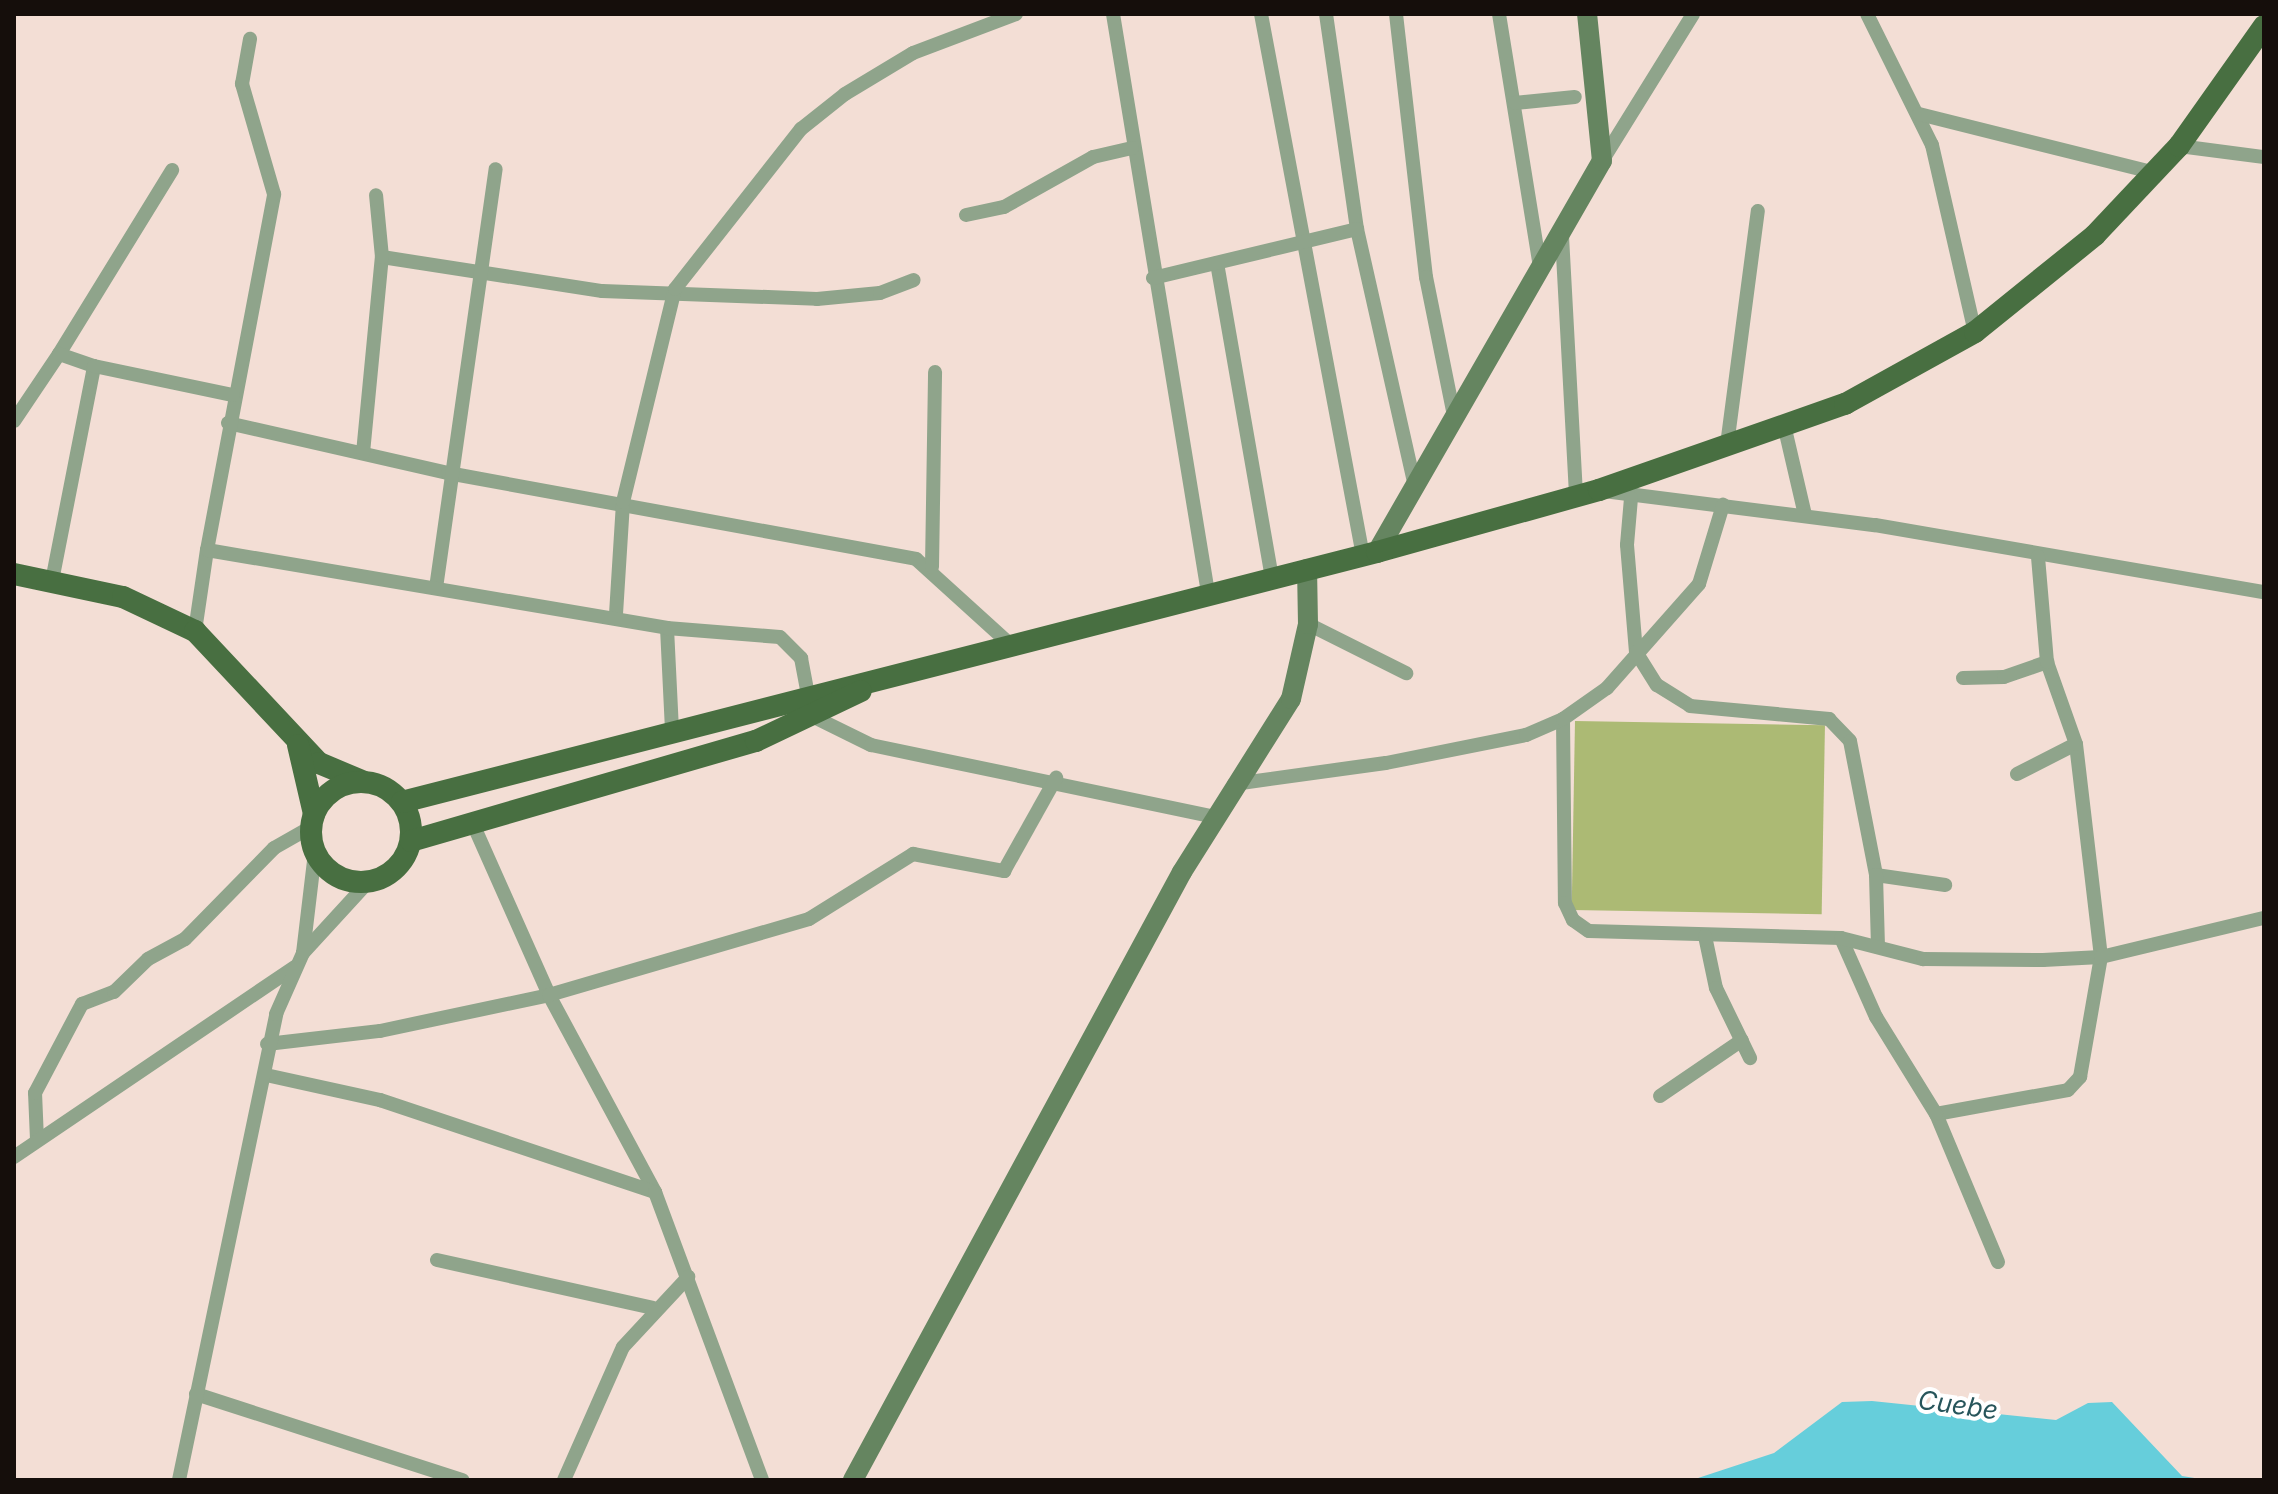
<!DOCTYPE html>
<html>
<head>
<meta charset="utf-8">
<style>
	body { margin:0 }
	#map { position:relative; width:2278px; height:1494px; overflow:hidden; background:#f3ded5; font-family:Inter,sans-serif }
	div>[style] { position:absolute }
	.green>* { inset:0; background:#acba74; transform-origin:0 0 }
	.water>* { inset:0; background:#66cedb }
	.street>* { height:14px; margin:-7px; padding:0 7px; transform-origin:7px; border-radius:7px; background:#8fa48b }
	.secondary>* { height:20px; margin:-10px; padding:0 10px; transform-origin:10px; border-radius:10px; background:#658560 }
	.primary>* { height:22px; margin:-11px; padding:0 11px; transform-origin:11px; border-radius:11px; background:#486f41 }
	.primary>.ring { margin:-11px; padding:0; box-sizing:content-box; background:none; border:22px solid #486f41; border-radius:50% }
	span { translate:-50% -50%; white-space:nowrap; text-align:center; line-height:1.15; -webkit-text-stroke:8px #fff; paint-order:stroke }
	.water-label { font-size:26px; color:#27555b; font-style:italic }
	.frame { position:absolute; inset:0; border:16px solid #150e0b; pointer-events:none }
</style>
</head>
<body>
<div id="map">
	<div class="green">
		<i style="left:1575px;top:721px;width:250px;height:189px;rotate:1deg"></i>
	</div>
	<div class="water">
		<i style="clip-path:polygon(1872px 1401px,2056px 1420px,2088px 1403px,2112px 1402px,2182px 1476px,2207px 1480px,1692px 1480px,1774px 1453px,1842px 1402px)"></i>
	</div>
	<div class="street">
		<i style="left:1113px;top:14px;width:587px;rotate:80.68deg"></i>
		<i style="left:1261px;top:14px;width:552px;rotate:79.34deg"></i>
		<i style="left:1326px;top:14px;width:217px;rotate:81.8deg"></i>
		<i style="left:1357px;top:229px;width:258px;rotate:77.3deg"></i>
		<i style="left:1396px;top:14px;width:265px;rotate:83.5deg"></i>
		<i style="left:1426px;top:277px;width:142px;rotate:78.6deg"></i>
		<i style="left:1499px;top:14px;width:257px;rotate:80.8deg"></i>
		<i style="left:1867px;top:14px;width:146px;rotate:63.6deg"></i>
		<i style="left:1932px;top:145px;width:192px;rotate:77.1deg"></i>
		<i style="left:1515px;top:103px;width:60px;rotate:-5.7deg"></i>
		<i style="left:1919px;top:114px;width:244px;rotate:14deg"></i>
		<i style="left:2179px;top:146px;width:86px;rotate:7.4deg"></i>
		<i style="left:1602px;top:161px;width:173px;rotate:-58.2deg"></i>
		<i style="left:966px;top:215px;width:39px;rotate:-12deg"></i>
		<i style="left:1004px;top:207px;width:102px;rotate:-29.3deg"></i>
		<i style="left:1093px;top:157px;width:40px;rotate:-13deg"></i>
		<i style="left:1562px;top:236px;width:259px;rotate:86.9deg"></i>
		<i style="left:382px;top:257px;width:223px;rotate:8.8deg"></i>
		<i style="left:602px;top:291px;width:215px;rotate:2.1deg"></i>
		<i style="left:817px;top:299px;width:63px;rotate:-5.4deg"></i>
		<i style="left:880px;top:293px;width:36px;rotate:-21deg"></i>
		<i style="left:1217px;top:263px;width:320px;rotate:80.1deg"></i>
		<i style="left:1153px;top:278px;width:210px;rotate:-13.5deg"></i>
		<i style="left:59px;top:354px;width:216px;rotate:-58.4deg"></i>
		<i style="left:14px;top:421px;width:81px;rotate:-56.1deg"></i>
		<i style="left:59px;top:354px;width:37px;rotate:19deg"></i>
		<i style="left:228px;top:423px;width:226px;rotate:12.8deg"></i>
		<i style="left:448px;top:473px;width:476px;rotate:10.4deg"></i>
		<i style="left:916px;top:559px;width:131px;rotate:42.2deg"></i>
		<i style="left:1785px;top:429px;width:88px;rotate:76.9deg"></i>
		<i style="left:1727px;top:445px;width:236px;rotate:-82.5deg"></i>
		<i style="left:363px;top:453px;width:197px;rotate:-84.5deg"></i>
		<i style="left:382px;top:257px;width:62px;rotate:-95.5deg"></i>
		<i style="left:1604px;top:491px;width:273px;rotate:7.2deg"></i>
		<i style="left:1875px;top:525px;width:395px;rotate:9.8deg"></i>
		<i style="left:1631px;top:498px;width:47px;rotate:94.9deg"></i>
		<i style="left:1627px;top:545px;width:107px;rotate:85.2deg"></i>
		<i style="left:1636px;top:652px;width:39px;rotate:58deg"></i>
		<i style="left:1657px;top:685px;width:39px;rotate:32deg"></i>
		<i style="left:1690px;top:706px;width:140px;rotate:5.3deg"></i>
		<i style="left:1829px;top:719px;width:30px;rotate:46deg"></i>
		<i style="left:1850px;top:741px;width:136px;rotate:79deg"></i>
		<i style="left:1876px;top:875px;width:70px;rotate:8.2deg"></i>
		<i style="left:207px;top:550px;width:362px;rotate:-79.3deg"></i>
		<i style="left:274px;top:194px;width:115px;rotate:-106.2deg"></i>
		<i style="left:242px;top:84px;width:46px;rotate:-79.9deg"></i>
		<i style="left:932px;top:567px;width:195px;rotate:-89.1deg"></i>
		<i style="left:52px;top:581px;width:219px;rotate:-78.9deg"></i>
		<i style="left:94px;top:366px;width:142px;rotate:11.8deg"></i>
		<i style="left:436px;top:588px;width:423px;rotate:-81.9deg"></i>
		<i style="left:616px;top:614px;width:112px;rotate:-86.4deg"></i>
		<i style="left:623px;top:502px;width:219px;rotate:-76.3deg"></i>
		<i style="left:675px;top:289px;width:204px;rotate:-51.8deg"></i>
		<i style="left:801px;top:129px;width:56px;rotate:-38.5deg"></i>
		<i style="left:845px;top:94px;width:79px;rotate:-31.1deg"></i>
		<i style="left:913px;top:53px;width:110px;rotate:-20.7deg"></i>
		<i style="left:1308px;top:624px;width:110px;rotate:26.6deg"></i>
		<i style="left:667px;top:628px;width:104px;rotate:87.2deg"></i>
		<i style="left:195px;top:631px;width:82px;rotate:-81.6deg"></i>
		<i style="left:207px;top:550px;width:467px;rotate:9.6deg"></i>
		<i style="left:667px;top:628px;width:113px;rotate:4.6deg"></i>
		<i style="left:780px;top:637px;width:30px;rotate:45deg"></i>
		<i style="left:801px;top:658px;width:59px;rotate:79.3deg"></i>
		<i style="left:812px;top:716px;width:66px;rotate:26.2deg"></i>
		<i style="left:871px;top:745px;width:351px;rotate:11.8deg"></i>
		<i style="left:1963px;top:678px;width:41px;rotate:-1.4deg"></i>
		<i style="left:2004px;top:677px;width:46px;rotate:-19.2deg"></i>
		<i style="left:1563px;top:719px;width:184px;rotate:89.4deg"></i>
		<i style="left:1565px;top:903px;width:19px;rotate:65deg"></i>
		<i style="left:1573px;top:920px;width:19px;rotate:35deg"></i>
		<i style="left:1589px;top:931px;width:252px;rotate:1.6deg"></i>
		<i style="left:2017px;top:774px;width:66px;rotate:-27deg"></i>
		<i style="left:1234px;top:784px;width:153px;rotate:-7.9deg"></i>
		<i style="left:1386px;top:763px;width:143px;rotate:-11.3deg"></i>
		<i style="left:1526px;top:735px;width:40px;rotate:-23.4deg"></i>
		<i style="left:1563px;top:719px;width:54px;rotate:-35.2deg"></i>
		<i style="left:1607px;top:688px;width:139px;rotate:-48.5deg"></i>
		<i style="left:1699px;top:584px;width:83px;rotate:-73.1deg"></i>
		<i style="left:473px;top:824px;width:187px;rotate:66deg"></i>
		<i style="left:549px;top:995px;width:224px;rotate:61.7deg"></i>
		<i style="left:1876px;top:875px;width:72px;rotate:88.4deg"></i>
		<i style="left:1705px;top:936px;width:53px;rotate:78.1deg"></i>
		<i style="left:1716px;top:988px;width:78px;rotate:64.1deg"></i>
		<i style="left:303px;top:953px;width:101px;rotate:-83.2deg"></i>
		<i style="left:267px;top:1044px;width:114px;rotate:-6.6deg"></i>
		<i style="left:380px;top:1031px;width:173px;rotate:-12deg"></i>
		<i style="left:549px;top:995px;width:271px;rotate:-16.3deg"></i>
		<i style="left:809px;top:919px;width:123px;rotate:-32deg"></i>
		<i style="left:913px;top:854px;width:93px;rotate:10.6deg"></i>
		<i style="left:1004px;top:871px;width:107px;rotate:-60.8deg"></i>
		<i style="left:266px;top:1075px;width:117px;rotate:12.4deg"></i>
		<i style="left:380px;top:1100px;width:290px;rotate:18.5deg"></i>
		<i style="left:655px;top:1192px;width:307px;rotate:69.6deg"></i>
		<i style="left:1660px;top:1096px;width:99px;rotate:-34.3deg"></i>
		<i style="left:1936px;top:1114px;width:134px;rotate:-10.3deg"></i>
		<i style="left:2068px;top:1090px;width:18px;rotate:-47deg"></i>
		<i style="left:2080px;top:1077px;width:122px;rotate:-80.1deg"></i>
		<i style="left:2101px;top:957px;width:214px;rotate:-96.7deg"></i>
		<i style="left:2076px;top:744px;width:87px;rotate:-109.5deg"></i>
		<i style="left:2047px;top:662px;width:106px;rotate:-94.9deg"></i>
		<i style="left:37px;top:1140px;width:47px;rotate:-92.4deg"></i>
		<i style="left:35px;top:1093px;width:101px;rotate:-62.2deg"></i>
		<i style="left:82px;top:1004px;width:34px;rotate:-21deg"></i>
		<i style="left:114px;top:992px;width:47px;rotate:-44.1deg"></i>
		<i style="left:148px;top:959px;width:42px;rotate:-28.4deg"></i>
		<i style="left:185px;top:939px;width:127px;rotate:-45.6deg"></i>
		<i style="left:274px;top:848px;width:43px;rotate:-29.6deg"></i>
		<i style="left:14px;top:1157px;width:339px;rotate:-34.1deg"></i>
		<i style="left:437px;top:1260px;width:221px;rotate:12.5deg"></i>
		<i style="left:1998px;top:1262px;width:160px;rotate:-112.7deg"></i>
		<i style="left:1936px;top:1114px;width:114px;rotate:-121.7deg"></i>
		<i style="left:1876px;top:1017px;width:86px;rotate:-113.9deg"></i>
		<i style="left:1841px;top:938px;width:85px;rotate:14.4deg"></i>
		<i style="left:1923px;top:959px;width:120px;rotate:0.5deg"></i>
		<i style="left:2043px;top:960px;width:58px;rotate:-3deg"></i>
		<i style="left:2101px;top:957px;width:168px;rotate:-13.5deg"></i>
		<i style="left:196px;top:1394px;width:280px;rotate:17.9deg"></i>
		<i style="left:179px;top:1480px;width:476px;rotate:-78.2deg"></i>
		<i style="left:276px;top:1014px;width:67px;rotate:-66.1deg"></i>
		<i style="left:303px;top:953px;width:96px;rotate:-47.5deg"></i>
		<i style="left:564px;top:1480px;width:145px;rotate:-66.1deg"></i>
		<i style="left:623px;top:1347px;width:96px;rotate:-47.1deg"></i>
	</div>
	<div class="secondary">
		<i style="left:1377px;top:552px;width:451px;rotate:-60.1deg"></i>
		<i style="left:1602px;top:161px;width:148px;rotate:-95.8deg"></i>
		<i style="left:853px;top:1480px;width:691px;rotate:-61.58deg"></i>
		<i style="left:1182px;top:872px;width:204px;rotate:-57.8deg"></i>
		<i style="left:1291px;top:699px;width:77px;rotate:-77.2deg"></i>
		<i style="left:1308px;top:624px;width:55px;rotate:-91deg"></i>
	</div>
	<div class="primary">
		<i style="left:14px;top:574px;width:111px;rotate:11.9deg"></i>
		<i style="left:123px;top:597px;width:80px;rotate:25.3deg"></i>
		<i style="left:195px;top:631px;width:181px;rotate:46.8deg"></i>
		<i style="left:319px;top:763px;width:47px;rotate:22.7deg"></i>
		<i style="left:298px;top:745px;width:71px;rotate:76.9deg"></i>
		<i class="ring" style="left:311px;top:782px;width:78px;height:78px"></i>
		<i style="left:402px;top:802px;width:1007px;rotate:-14.38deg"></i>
		<i style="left:1377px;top:552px;width:230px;rotate:-15.6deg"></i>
		<i style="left:1599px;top:490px;width:261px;rotate:-19.3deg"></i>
		<i style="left:1845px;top:404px;width:149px;rotate:-29deg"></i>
		<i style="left:1975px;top:332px;width:154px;rotate:-38.9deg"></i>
		<i style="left:2095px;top:235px;width:122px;rotate:-46.7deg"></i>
		<i style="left:2179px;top:146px;width:147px;rotate:-54.7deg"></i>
		<i style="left:411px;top:841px;width:359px;rotate:-16.2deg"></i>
		<i style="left:756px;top:741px;width:116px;rotate:-25.5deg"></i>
	</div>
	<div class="water-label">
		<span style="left:1958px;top:1405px;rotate:8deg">Cuebe</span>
	</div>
	<div class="frame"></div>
</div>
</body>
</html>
